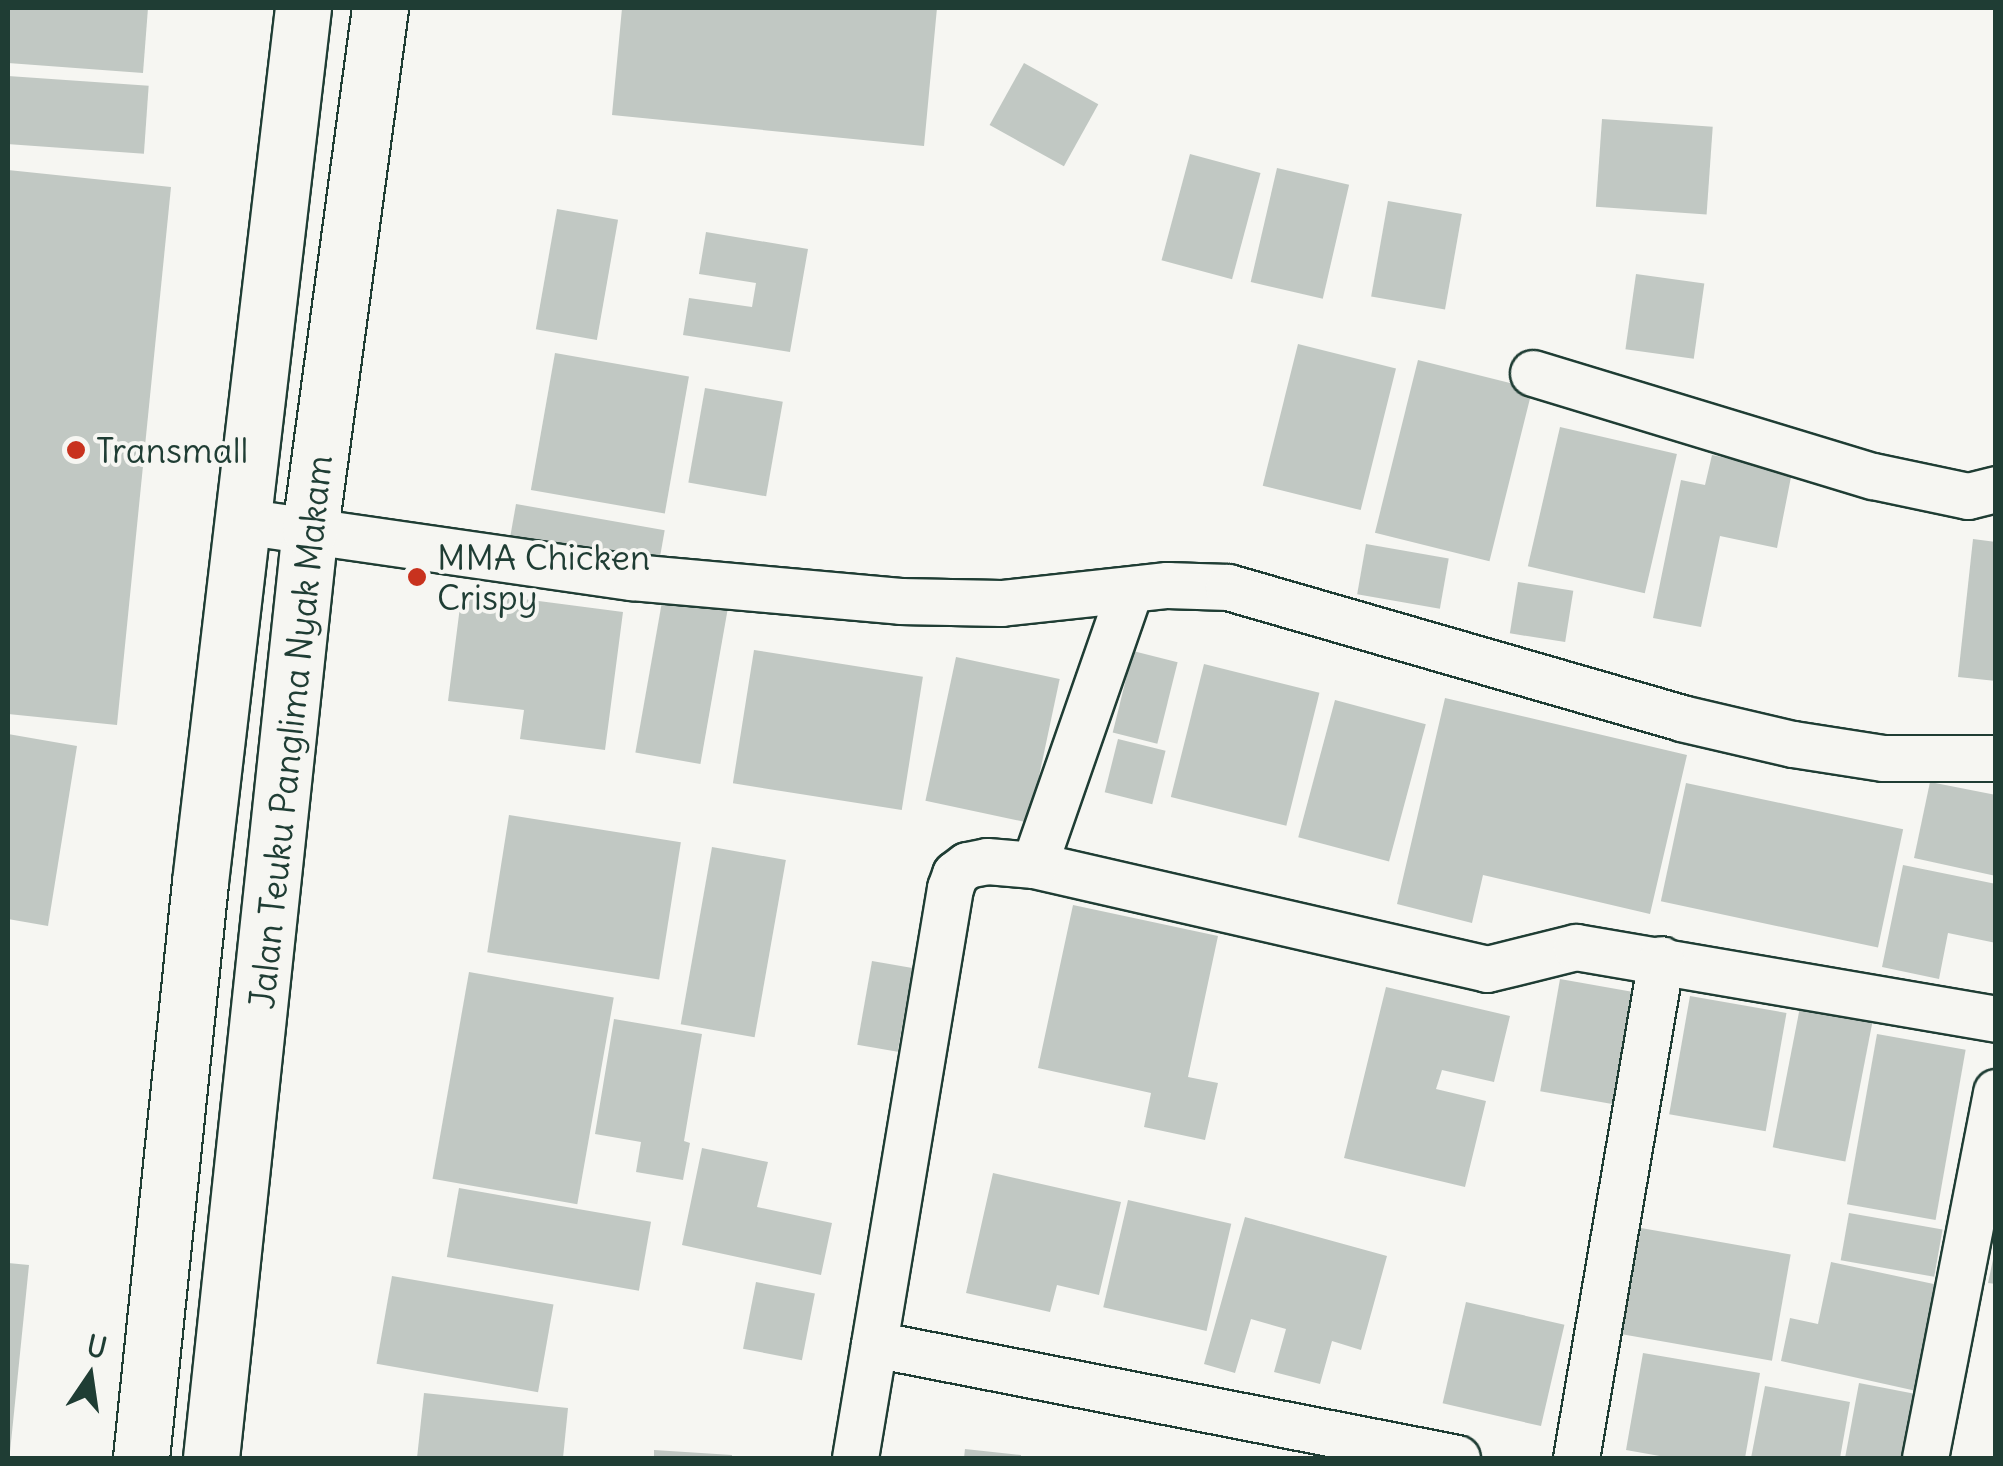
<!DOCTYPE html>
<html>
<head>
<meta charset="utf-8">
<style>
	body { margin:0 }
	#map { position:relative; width:2003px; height:1466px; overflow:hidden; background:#f6f6f2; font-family:Delius,sans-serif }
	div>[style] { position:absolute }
	.building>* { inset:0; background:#c1c8c3; transform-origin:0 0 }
	.roads { filter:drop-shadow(2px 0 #1f3d34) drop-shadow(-2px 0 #1f3d34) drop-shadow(0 2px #1f3d34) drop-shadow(0 -2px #1f3d34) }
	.minor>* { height:45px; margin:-22.5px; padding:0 22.5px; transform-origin:22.5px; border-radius:22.5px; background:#f6f6f2 }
	.primary>* { height:55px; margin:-27.5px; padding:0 27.5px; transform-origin:27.5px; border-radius:27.5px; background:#f6f6f2 }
	.dots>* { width:28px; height:28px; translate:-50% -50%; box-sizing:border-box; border:5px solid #f6f6f2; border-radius:50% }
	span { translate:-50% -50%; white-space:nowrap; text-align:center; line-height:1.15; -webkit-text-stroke:8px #f6f6f2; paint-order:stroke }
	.poi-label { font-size:35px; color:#1f3d34 }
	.left { translate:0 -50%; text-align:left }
	.street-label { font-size:35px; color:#1f3d34 }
	.frame { position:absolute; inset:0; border:10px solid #1f3d34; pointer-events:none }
	.north { position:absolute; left:40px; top:1326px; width:100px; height:100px; -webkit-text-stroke:8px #f6f6f2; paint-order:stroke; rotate:13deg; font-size:28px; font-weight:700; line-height:40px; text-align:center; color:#1f3d34 }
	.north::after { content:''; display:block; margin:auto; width:35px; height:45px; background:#1f3d34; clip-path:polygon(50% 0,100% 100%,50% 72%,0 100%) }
</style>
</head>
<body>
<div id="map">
	<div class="building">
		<i style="clip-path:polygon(8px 8px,148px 8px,143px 73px,8px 63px)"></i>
		<i style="clip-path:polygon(622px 8px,937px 8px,924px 146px,612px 115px)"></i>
		<i style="left:1024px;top:63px;width:85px;height:71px;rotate:29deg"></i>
		<i style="left:8px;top:76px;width:141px;height:68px;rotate:4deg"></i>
		<i style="left:1602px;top:119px;width:111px;height:88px;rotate:4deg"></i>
		<i style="left:1190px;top:154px;width:73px;height:110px;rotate:15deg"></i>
		<i style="left:1277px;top:168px;width:74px;height:117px;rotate:13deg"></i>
		<i style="clip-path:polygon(8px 170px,171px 187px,117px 725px,8px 714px)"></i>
		<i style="left:1388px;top:201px;width:75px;height:97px;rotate:10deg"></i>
		<i style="left:557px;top:209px;width:62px;height:122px;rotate:10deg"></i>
		<i style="clip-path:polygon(706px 232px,808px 249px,790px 352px,683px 335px,689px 298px,752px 307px,756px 283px,699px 274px)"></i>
		<i style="left:1636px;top:274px;width:69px;height:76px;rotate:8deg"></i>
		<i style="left:1298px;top:344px;width:101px;height:146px;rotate:14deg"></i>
		<i style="left:555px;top:353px;width:136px;height:139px;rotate:10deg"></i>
		<i style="left:1418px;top:360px;width:118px;height:178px;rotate:14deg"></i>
		<i style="left:705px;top:388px;width:79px;height:96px;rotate:10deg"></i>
		<i style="left:1560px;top:427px;width:120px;height:143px;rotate:13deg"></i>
		<i style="clip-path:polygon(1712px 455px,1792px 472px,1777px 548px,1720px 536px,1701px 627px,1653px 618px,1681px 480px,1705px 485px)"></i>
		<i style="left:516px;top:504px;width:151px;height:33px;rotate:10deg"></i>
		<i style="clip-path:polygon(1973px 539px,1996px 542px,1996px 681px,1958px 677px)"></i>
		<i style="left:1366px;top:544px;width:84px;height:51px;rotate:10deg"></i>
		<i style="left:1518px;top:582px;width:56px;height:52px;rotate:9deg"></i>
		<i style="clip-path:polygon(462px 591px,623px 612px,605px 750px,520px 739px,524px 710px,448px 701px)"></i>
		<i style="left:663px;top:596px;width:66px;height:159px;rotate:10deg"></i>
		<i style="left:754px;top:650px;width:171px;height:135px;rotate:9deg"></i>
		<i style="left:1133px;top:651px;width:46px;height:84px;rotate:14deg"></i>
		<i style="left:956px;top:657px;width:106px;height:147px;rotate:12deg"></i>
		<i style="left:1204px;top:664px;width:119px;height:137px;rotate:14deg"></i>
		<i style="clip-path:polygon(1445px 698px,1687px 755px,1650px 914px,1483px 875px,1472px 923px,1397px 904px)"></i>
		<i style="left:1335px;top:700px;width:94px;height:142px;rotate:15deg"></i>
		<i style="clip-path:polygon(8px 734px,77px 746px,48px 926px,8px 919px)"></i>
		<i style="left:1118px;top:739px;width:49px;height:55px;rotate:14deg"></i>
		<i style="clip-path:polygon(1930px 782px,1996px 795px,1996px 876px,1914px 858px)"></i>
		<i style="left:1686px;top:783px;width:222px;height:121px;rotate:12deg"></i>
		<i style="left:509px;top:815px;width:174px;height:139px;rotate:9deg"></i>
		<i style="left:712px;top:847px;width:75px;height:180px;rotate:10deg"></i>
		<i style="clip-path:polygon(1903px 865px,1996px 884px,1996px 943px,1948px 933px,1939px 979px,1882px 967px)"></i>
		<i style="clip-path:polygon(1073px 905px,1218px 936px,1188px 1077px,1218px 1083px,1205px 1140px,1144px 1127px,1151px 1093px,1038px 1068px)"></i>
		<i style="left:872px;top:961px;width:41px;height:85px;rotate:10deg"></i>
		<i style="left:469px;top:972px;width:147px;height:210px;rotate:10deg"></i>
		<i style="left:1560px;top:979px;width:83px;height:114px;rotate:10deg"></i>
		<i style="clip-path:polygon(1386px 987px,1510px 1016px,1494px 1082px,1442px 1070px,1436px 1089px,1486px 1101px,1465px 1187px,1344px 1158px)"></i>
		<i style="left:1690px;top:996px;width:98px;height:120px;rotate:10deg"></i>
		<i style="left:1800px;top:1007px;width:74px;height:143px;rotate:11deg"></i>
		<i style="clip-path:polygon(614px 1019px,702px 1034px,684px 1141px,690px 1143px,683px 1180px,636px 1172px,641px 1142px,595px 1134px)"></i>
		<i style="left:1877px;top:1034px;width:90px;height:173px;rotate:10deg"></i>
		<i style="clip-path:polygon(702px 1148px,768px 1162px,757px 1207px,832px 1223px,821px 1275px,682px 1245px)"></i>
		<i style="clip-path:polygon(993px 1173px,1121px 1202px,1099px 1295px,1057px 1285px,1050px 1312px,966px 1293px)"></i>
		<i style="left:459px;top:1188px;width:195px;height:70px;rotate:10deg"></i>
		<i style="left:1128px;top:1200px;width:106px;height:110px;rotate:13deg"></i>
		<i style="left:1849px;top:1213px;width:95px;height:48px;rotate:10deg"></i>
		<i style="clip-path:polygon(1245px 1217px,1387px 1256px,1361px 1350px,1332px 1341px,1320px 1384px,1274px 1372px,1286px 1329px,1251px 1319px,1235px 1373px,1204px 1364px)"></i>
		<i style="left:1641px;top:1228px;width:152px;height:108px;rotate:10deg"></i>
		<i style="clip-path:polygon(1994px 1255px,1996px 1255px,1996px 1284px,1988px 1283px)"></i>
		<i style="clip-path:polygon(1831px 1262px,1943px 1286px,1921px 1392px,1781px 1361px,1790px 1318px,1818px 1324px)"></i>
		<i style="clip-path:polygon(8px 1263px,29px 1265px,10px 1452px,8px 1452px)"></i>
		<i style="left:392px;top:1276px;width:164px;height:89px;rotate:10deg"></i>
		<i style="left:756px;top:1282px;width:60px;height:68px;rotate:11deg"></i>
		<i style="left:1466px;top:1302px;width:101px;height:104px;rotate:13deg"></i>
		<i style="clip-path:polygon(1643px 1353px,1760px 1373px,1745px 1458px,1671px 1458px,1626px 1450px)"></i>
		<i style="clip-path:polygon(1859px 1383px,1931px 1397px,1919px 1458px,1845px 1458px)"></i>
		<i style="clip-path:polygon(1765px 1386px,1850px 1402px,1840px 1458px,1751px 1458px)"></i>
		<i style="clip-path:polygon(424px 1393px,568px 1408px,563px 1458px,417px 1458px)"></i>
		<i style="clip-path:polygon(965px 1449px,1021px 1455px,1021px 1458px,964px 1458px)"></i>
		<i style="clip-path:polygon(654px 1450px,732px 1455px,732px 1458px,654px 1458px)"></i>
	</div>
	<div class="roads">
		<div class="minor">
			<i style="left:1533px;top:373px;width:355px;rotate:16.9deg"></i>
			<i style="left:1873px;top:476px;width:97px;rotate:11.9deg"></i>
			<i style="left:1968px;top:496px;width:29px;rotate:-14deg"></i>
			<i style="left:241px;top:521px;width:395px;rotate:8.2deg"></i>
			<i style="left:632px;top:577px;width:269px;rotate:5.1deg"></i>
			<i style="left:900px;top:601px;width:101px;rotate:1.1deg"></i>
			<i style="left:1001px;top:603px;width:167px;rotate:-6.2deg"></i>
			<i style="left:1167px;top:585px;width:61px;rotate:1.9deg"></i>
			<i style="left:1228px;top:587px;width:472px;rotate:16.1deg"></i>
			<i style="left:1681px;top:718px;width:115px;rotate:13.1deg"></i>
			<i style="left:1793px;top:744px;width:91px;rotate:8.8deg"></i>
			<i style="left:1883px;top:758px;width:113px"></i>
			<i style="left:1034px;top:865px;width:465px;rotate:12.9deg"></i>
			<i style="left:1487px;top:969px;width:92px;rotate:-13.9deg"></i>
			<i style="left:1576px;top:947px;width:426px;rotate:9.7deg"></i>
			<i style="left:874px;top:1344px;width:594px;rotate:11.06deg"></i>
			<i style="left:855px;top:1458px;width:578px;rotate:-80.54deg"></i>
			<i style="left:950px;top:888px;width:15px;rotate:-70deg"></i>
			<i style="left:955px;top:874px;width:15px;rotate:-37deg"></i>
			<i style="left:967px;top:865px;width:20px;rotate:-11deg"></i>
			<i style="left:987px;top:861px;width:47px;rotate:4.9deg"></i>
			<i style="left:1034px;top:865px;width:291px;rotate:-70.8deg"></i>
			<i style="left:1576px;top:1458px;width:506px;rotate:-80.33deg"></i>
			<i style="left:1925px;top:1458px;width:373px;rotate:-79deg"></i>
		</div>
		<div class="primary">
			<i style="left:141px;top:1458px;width:579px;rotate:-84.15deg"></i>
			<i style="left:200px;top:882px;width:880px;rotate:-83.28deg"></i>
			<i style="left:211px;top:1458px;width:934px;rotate:-83.92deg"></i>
			<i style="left:310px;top:529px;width:526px;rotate:-82.35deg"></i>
		</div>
	</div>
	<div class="dots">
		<i style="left:76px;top:450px;background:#c8321e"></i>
		<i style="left:417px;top:577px;background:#c8321e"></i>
	</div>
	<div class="poi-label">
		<span class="left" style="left:96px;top:450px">Transmall</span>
		<span class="left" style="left:437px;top:577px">MMA Chicken<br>Crispy</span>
	</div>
	<div class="street-label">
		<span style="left:290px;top:732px;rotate:-84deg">Jalan Teuku Panglima Nyak Makam</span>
	</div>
	<div class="frame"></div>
	<div class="north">U</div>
</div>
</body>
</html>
